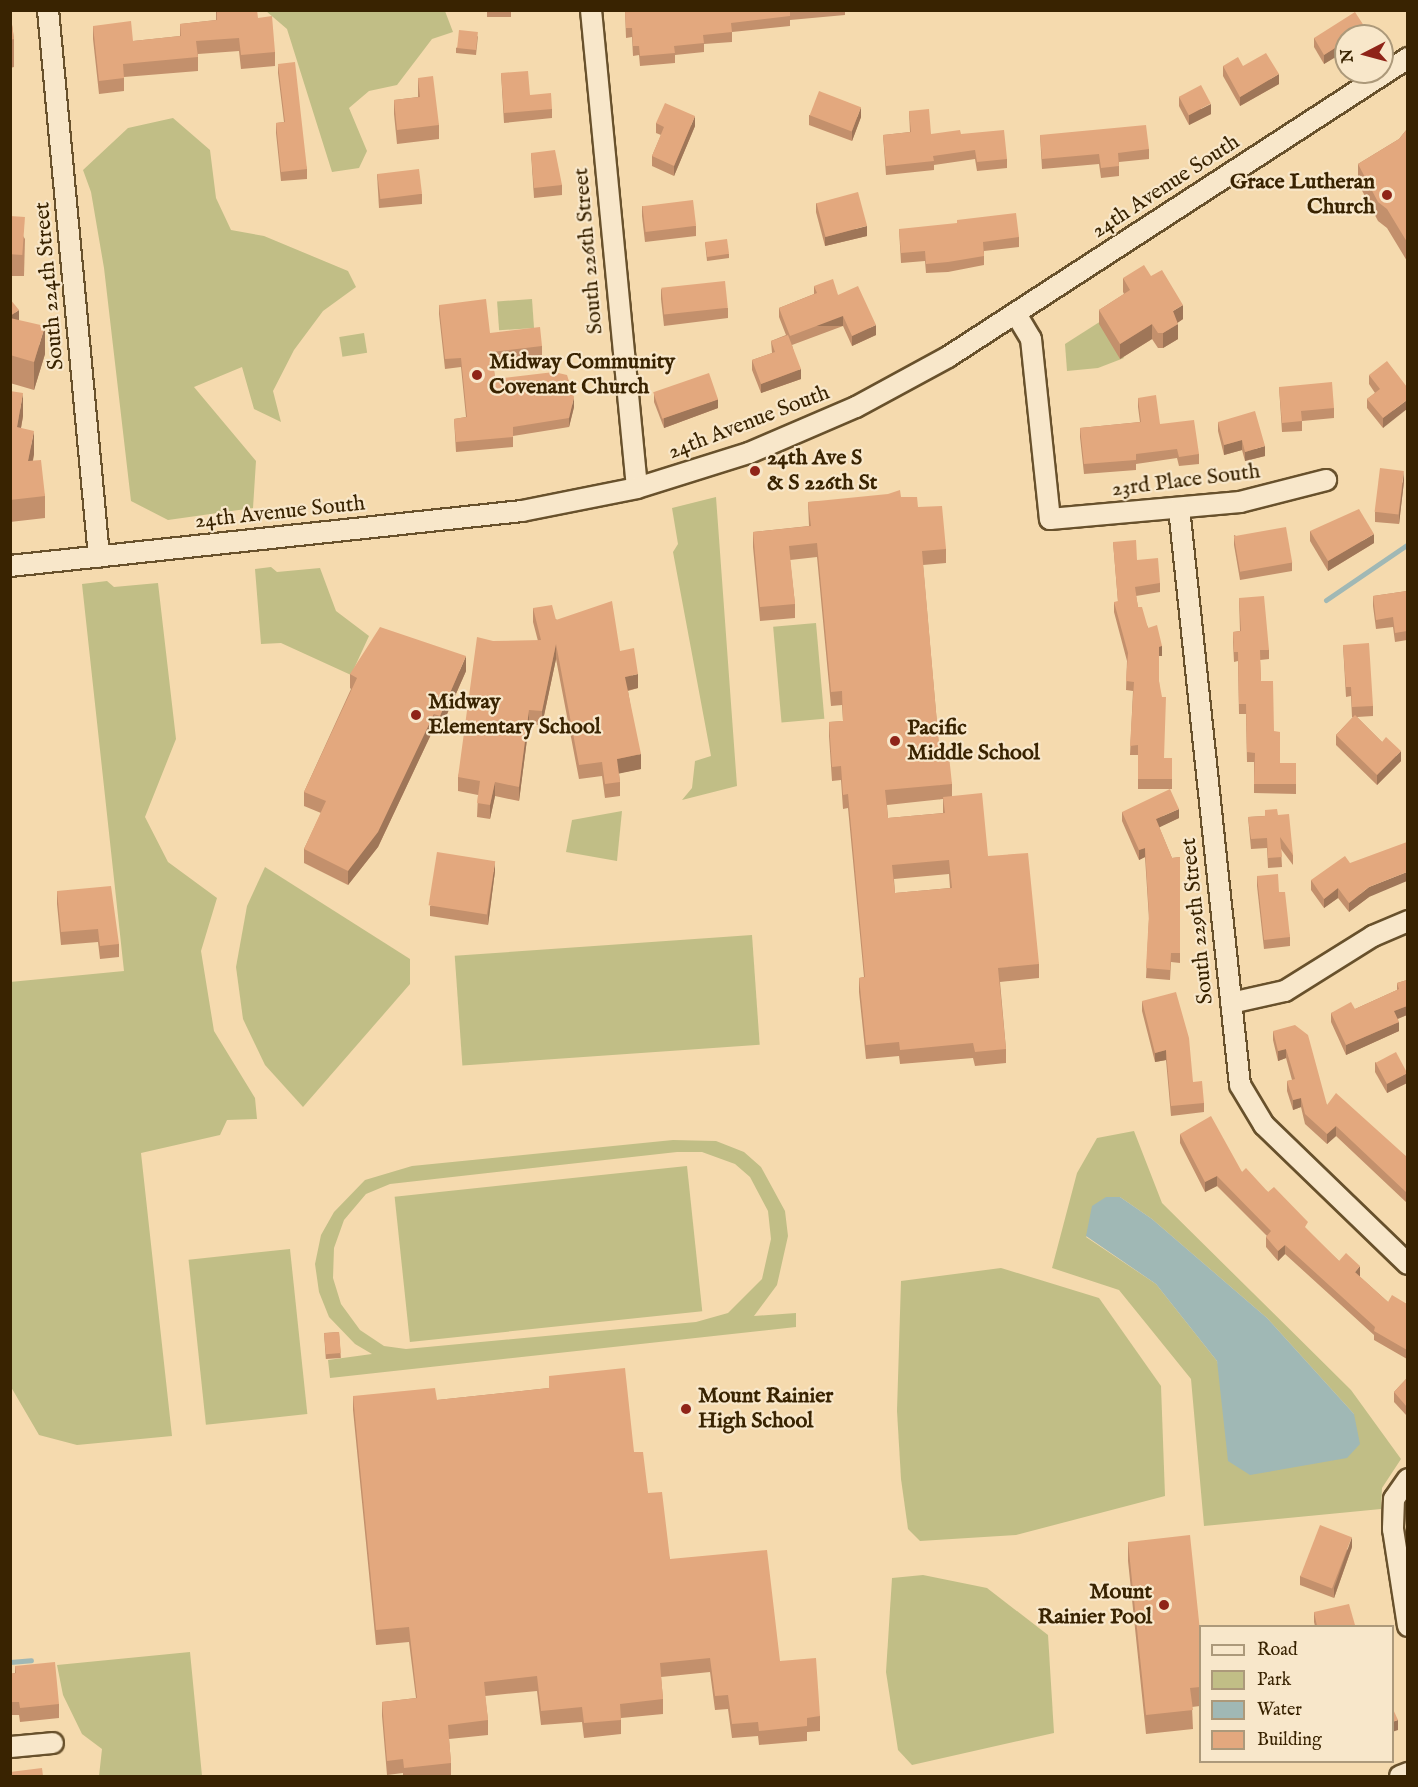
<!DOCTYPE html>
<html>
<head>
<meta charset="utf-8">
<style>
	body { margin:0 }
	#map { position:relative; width:1418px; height:1787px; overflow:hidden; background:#f5daae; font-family:"IM FELL English",serif }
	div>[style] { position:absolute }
	.green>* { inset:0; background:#c1be86; transform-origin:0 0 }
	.water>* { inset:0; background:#a0b8b5 }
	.stream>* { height:5px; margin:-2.5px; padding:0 2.5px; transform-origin:2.5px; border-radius:2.5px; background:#a0b8b5 }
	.roads { filter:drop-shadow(2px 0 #68512c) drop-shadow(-2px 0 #68512c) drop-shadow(0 2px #68512c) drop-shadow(0 -2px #68512c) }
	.minor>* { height:20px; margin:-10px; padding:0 10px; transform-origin:10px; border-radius:10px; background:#f8e7ca }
	.wall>* { inset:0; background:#c3906c; transform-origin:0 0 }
	.shaded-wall>* { inset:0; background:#9f7658; transform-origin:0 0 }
	.building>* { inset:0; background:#e3a87e; transform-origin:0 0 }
	.dots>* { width:16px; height:16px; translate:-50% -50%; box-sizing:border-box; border:3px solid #f8e7ca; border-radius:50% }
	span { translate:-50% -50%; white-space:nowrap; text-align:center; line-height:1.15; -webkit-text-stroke:4.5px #f8e7ca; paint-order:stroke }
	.poi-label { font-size:22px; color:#392301; font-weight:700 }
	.right { translate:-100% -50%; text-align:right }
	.left { translate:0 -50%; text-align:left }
	.street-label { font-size:22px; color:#392301 }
	.frame { position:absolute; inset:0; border:12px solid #392301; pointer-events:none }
	.legend { position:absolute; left:1199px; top:1625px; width:195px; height:138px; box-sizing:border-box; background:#f8e7ca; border:2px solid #ac997a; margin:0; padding:8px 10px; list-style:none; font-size:18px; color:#392301 }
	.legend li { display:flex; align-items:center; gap:12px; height:30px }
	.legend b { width:30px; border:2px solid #ac997a }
	.north { position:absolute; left:1334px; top:24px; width:60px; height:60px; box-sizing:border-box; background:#f8e7ca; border:2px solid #ac997a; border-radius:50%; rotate:264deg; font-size:16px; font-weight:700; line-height:24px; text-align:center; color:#392301 }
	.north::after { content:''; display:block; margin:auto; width:21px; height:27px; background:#8f2418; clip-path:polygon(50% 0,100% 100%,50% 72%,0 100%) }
</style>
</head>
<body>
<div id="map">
	<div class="green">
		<i style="clip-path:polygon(266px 11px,445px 11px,453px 32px,432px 39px,397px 85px,369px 91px,349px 108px,367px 151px,359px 168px,332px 172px,287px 29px)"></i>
		<i style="clip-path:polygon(173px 118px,210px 150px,216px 198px,231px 230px,264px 236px,348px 271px,356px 287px,323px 311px,294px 350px,273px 391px,281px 422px,254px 409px,242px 367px,194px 387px,256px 461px,253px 508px,168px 520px,131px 501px,104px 268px,91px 192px,83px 170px,128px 128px)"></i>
		<i style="left:532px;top:299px;width:29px;height:35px;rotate:86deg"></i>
		<i style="clip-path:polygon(1101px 321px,1124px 358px,1098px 368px,1067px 371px,1065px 344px)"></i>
		<i style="left:364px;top:333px;width:20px;height:25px;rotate:81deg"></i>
		<i style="clip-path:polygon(716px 497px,737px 786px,682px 800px,692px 788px,695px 761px,711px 756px,673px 552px,678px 544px,672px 508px)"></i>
		<i style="clip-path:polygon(271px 567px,277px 572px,320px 568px,336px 611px,369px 636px,351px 675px,281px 643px,261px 644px,255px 569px)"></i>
		<i style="clip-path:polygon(107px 581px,114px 587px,158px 583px,176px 739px,145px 817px,168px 862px,217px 898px,201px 951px,214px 1031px,255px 1098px,257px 1119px,227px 1120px,220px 1135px,141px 1153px,172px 1436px,77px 1445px,39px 1435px,11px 1387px,10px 982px,124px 971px,82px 584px)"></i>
		<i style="left:816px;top:623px;width:96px;height:43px;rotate:85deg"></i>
		<i style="clip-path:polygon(622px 811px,617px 861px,566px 852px,572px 820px)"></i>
		<i style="clip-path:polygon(265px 867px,410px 959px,410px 984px,303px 1107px,265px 1065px,243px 1019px,236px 967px,247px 906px)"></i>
		<i style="left:752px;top:935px;width:110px;height:298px;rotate:86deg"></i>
		<i style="clip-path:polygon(evenodd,1134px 1131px,1162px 1203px,1351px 1390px,1401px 1459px,1382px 1488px,1381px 1509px,1204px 1526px,1191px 1379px,1119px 1290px,1052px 1268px,1077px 1173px,1097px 1138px,1134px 1131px,1120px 1197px,1152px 1219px,1267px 1318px,1354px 1414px,1221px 1374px,1217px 1361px,1156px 1284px,1086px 1237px,1120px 1197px)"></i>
		<i style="clip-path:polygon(evenodd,673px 1140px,716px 1141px,744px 1152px,761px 1167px,785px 1211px,788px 1236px,777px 1285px,754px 1316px,796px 1313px,796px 1327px,330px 1378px,328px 1360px,372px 1354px,355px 1344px,329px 1317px,319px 1292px,315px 1264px,321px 1235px,334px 1212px,365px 1180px,412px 1166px,673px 1140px,677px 1152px,702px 1152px,735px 1164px,750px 1177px,768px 1211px,771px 1239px,762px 1279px,728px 1313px,696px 1322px,406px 1349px,384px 1346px,360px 1330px,341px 1304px,333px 1278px,334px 1248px,344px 1220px,366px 1194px,390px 1184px,677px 1152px)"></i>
		<i style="left:687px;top:1166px;width:146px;height:294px;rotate:84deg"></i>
		<i style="left:290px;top:1249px;width:166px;height:102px;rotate:84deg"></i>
		<i style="clip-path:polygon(1001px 1268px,1099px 1298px,1161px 1386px,1165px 1496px,1016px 1535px,920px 1541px,908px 1529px,901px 1479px,897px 1411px,901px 1281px)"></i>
		<i style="clip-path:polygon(923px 1575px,987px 1588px,1048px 1635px,1054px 1733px,912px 1765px,898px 1750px,886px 1672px,892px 1578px)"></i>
		<i style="clip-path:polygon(190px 1652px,202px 1776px,99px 1776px,102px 1749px,82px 1734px,63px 1695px,57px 1665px)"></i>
	</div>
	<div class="water">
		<i style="clip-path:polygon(1106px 1197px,1120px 1197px,1152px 1219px,1267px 1318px,1354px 1414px,1360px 1444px,1347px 1458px,1250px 1475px,1228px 1461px,1217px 1361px,1156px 1284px,1086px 1236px,1092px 1206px)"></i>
	</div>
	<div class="stream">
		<i style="left:1326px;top:600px;width:99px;rotate:-34.3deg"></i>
		<i style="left:10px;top:1662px;width:21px;rotate:-5deg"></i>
	</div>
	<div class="roads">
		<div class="minor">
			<i style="left:48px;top:10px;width:549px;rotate:84.67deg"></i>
			<i style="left:591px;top:10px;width:480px;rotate:84.5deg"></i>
			<i style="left:1016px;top:314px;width:29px;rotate:59deg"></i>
			<i style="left:1031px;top:339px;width:181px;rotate:84deg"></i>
			<i style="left:1050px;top:519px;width:191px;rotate:-5.1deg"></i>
			<i style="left:1240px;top:502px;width:89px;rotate:-14.3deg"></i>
			<i style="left:1179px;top:508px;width:580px;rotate:83.97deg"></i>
			<i style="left:1240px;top:1085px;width:47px;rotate:59deg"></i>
			<i style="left:1264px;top:1125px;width:200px;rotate:44deg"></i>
			<i style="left:10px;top:566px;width:515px;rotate:-6.13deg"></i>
			<i style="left:522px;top:511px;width:117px;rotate:-11.3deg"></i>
			<i style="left:637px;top:488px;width:117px;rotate:-17.4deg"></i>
			<i style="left:749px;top:453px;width:116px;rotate:-23.3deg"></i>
			<i style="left:856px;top:407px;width:105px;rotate:-28.5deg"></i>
			<i style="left:948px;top:357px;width:549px;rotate:-33.02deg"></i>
			<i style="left:1231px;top:1003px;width:55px;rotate:-12.5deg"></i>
			<i style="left:1285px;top:991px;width:104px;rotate:-32deg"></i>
			<i style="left:1373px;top:936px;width:38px;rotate:-23deg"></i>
			<i style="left:1408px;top:1479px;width:24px;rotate:125deg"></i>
			<i style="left:1394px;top:1499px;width:30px;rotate:92deg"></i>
			<i style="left:1393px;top:1529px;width:98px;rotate:81.2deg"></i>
			<i style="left:10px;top:1747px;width:43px;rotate:-5.3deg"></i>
			<i style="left:1400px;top:1776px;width:9px;rotate:-21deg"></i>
		</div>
	</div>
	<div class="wall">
		<i style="clip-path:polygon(10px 10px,14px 39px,14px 67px,10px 68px)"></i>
		<i style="clip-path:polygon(216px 10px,258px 18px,275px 52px,275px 66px,241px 69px,239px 51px,198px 54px,198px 71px,124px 77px,124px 91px,99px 94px,93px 39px,93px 26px,133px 41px,180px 36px,180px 24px,216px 20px)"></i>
		<i style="left:487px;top:10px;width:24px;height:7px"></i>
		<i style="clip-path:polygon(625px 10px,845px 10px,845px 15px,790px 20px,790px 26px,732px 32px,732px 42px,704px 44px,704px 52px,675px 55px,675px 63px,640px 66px,639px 55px,633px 56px,632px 37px,626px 38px)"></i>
		<i style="clip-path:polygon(478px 36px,476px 55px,456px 53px,456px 48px)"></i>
		<i style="clip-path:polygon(1366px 36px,1324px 64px,1314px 47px,1314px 38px)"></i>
		<i style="clip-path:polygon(278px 64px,307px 169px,307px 179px,281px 181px,276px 133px,276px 123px,284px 122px,278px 73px)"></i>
		<i style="clip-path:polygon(1223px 66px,1243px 66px,1279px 84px,1240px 106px,1223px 76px)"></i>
		<i style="clip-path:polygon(501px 73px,530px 95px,552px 109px,552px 118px,504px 123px)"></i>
		<i style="clip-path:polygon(418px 78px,439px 125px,439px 139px,397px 144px,394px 114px,394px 100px,418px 97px)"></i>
		<i style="clip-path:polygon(1179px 97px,1211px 114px,1189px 125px,1179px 106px)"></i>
		<i style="clip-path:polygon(909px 111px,931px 134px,961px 134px,1007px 159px,1007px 168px,977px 171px,975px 159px,934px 165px,934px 170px,886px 175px,883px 135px,910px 132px)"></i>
		<i style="clip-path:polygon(809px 115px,861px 117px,852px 141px,809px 125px)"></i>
		<i style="clip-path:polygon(656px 123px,695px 126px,674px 176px,652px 166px,652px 156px,661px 135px,656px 133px)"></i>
		<i style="clip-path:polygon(1407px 129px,1407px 261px,1387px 228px,1378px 221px,1358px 183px,1358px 164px,1399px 139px)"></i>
		<i style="clip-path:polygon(1040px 135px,1149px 149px,1149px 159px,1119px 162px,1119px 176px,1101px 178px,1099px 164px,1042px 169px)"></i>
		<i style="clip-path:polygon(531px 153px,562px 185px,562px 195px,534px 198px)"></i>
		<i style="clip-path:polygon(377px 174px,422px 194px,422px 204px,379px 208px)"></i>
		<i style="clip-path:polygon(816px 203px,867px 236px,825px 246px,816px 212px)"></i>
		<i style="clip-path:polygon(642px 206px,696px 226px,696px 236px,645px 242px,642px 216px)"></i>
		<i style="clip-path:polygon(10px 216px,25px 239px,24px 276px,10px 276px)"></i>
		<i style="clip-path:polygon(899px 229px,1019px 237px,1019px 247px,984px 251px,984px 265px,948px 272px,926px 273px,925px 261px,901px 263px)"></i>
		<i style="clip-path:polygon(705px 242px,729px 254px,729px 258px,707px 261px)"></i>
		<i style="clip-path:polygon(1123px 278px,1183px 319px,1177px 323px,1178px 339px,1163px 348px,1158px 348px,1152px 339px,1120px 359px,1099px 324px,1099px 310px,1124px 294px,1123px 292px)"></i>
		<i style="clip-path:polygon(814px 286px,838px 295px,876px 335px,852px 346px,843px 326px,792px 345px,801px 379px,761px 393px,752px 370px,752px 360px,772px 353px,771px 341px,786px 335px,779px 317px,779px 308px,814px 294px)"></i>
		<i style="clip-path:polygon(661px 289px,728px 308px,728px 318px,664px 326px,661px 299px)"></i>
		<i style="clip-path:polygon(10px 299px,18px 320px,45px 354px,34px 390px,10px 383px)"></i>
		<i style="clip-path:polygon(439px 305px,490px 333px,542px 346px,542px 355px,493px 361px,495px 379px,574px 407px,569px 427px,513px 436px,513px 447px,456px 452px,454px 419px,466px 417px,461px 367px,445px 369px,439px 314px)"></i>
		<i style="clip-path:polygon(1369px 375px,1407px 387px,1383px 428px,1367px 408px,1367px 399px,1375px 393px,1369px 384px)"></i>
		<i style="clip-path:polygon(1279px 387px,1334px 408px,1334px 418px,1302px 421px,1302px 431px,1282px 432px)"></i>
		<i style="clip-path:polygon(10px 391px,23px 416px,21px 428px,34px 454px,33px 461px,45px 496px,45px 518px,10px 522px)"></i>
		<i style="clip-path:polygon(654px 393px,718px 408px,664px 428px,654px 402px)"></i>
		<i style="clip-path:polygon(1138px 398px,1160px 424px,1199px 454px,1199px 464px,1179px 466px,1177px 458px,1136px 464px,1136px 470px,1084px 474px,1080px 437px,1080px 428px,1140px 422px,1138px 407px)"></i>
		<i style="clip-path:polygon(1218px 422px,1265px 456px,1245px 461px,1242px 450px,1224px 455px,1218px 431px)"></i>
		<i style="clip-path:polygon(1404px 481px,1399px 524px,1375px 522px,1375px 512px)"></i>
		<i style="clip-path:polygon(evenodd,901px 497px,918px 507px,946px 549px,946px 563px,923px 565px,940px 757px,952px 784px,952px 796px,988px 856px,1039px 964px,1039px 978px,1000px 982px,1006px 1049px,1006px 1063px,975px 1066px,973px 1058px,900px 1064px,899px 1056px,866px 1059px,859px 992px,859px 978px,864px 977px,848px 808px,843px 809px,841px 780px,832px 781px,829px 736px,829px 722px,843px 721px,842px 705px,831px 706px,817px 557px,790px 560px,795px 604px,795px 618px,760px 621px,753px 547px,753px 532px,809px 526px,808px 502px,901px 497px,943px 799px,943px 813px,888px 818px,887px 805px,943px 799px,901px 497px,949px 874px,950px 888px,895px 893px,894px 879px,949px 874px)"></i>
		<i style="clip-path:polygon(1310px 531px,1374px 543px,1328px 571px,1310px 541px)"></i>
		<i style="clip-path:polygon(1234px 535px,1292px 562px,1292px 571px,1240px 580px,1234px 545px)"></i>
		<i style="clip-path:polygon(1113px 542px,1137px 560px,1160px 583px,1160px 592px,1136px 596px,1138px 607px,1162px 656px,1159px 656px,1159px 681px,1164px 758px,1172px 758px,1172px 789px,1138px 789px,1138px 755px,1130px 755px,1133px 691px,1126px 690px,1127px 661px,1114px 612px,1114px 602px,1118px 602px)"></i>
		<i style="clip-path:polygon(1407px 591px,1407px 640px,1395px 642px,1393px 627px,1376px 629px,1373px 606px,1373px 596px)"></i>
		<i style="clip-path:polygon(1239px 598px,1269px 650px,1269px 659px,1260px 660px,1261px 681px,1280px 763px,1296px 763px,1296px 794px,1254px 793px,1254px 762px,1247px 762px,1246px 714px,1239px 714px,1238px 661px,1234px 662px,1233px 642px,1233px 632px,1240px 631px)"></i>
		<i style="clip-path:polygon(533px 608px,620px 651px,638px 688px,628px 691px,641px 769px,619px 773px,620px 782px,620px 796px,605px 798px,602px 776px,579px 779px,556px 659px,542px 725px,529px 724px,519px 801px,495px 796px,490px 819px,477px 817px,478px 795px,458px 791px,458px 777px,493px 641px,538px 641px,533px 622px)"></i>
		<i style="clip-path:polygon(1343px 645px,1373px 706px,1373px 716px,1357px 717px,1401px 761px,1377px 785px,1336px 745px,1336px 735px,1353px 717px,1352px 717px,1351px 696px,1346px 697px)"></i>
		<i style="clip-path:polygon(466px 671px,440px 730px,434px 728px,378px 847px,348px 885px,304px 863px,304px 849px,321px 813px,304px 806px,304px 792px,351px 689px,350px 688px,350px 674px)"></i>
		<i style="clip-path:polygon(1122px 812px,1179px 818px,1159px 827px,1172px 858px,1180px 857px,1180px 963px,1171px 962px,1170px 980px,1146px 978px,1149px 919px,1145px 857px,1139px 860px,1122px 821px)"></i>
		<i style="clip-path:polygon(1278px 815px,1293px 855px,1293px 865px,1281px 849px,1282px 867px,1268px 868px,1267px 848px,1251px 849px,1248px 817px)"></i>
		<i style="clip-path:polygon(495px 871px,488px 925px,430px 916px,430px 906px)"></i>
		<i style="clip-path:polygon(1257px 876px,1279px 892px,1290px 937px,1290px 946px,1264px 949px,1257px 886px)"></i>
		<i style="clip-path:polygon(1311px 880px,1369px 897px,1349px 912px,1338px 898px,1324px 908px,1311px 890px)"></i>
		<i style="clip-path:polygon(57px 891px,119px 944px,119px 957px,100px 959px,98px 942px,61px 945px,57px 904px)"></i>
		<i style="clip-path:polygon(1407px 980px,1407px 1015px,1398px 1019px,1399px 1031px,1346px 1055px,1331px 1022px,1331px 1013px,1355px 1009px,1397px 990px,1397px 983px)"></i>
		<i style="clip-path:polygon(1142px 1001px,1193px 1082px,1204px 1103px,1204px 1112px,1171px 1116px,1166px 1060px,1155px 1062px,1142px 1011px)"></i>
		<i style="clip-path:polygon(1273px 1031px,1327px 1105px,1407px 1157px,1407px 1203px,1336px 1136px,1327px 1144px,1305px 1124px,1301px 1107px,1293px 1110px,1287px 1091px,1287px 1081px,1292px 1080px,1286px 1058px,1278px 1061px,1273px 1040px)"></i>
		<i style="clip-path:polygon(1375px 1062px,1407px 1083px,1387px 1093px,1375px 1072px)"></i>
		<i style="clip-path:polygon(1180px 1134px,1242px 1172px,1268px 1192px,1339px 1261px,1360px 1276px,1359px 1276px,1388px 1302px,1407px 1304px,1407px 1359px,1374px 1340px,1374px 1335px,1285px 1254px,1278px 1261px,1266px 1247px,1266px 1237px,1267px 1236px,1217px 1186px,1205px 1192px,1180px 1143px)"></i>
		<i style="left:339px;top:1332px;width:26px;height:15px;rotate:86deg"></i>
		<i style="clip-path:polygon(549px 1376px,634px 1452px,670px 1559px,780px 1661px,820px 1716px,820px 1731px,807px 1732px,807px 1741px,759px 1745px,758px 1736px,732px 1738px,728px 1709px,715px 1710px,710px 1672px,661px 1677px,663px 1699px,663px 1714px,621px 1718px,621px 1734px,584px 1738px,582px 1722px,541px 1725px,537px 1691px,485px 1696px,488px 1720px,488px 1735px,449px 1739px,451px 1763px,451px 1776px,403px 1776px,403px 1773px,387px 1775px,382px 1716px,382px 1702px,416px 1698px,409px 1642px,376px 1645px,353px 1410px,353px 1396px,437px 1400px,549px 1388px)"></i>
		<i style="clip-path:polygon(1407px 1378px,1407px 1416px,1394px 1402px,1394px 1392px)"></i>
		<i style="clip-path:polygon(1128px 1542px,1200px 1631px,1200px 1706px,1192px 1707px,1193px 1729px,1146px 1734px,1128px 1561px)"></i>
		<i style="clip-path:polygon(1352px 1547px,1334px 1598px,1300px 1585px,1300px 1576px)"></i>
		<i style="clip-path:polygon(1314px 1612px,1355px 1626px,1315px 1626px,1314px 1622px)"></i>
		<i style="clip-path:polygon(15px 1666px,59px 1704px,59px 1718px,20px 1722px,19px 1715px,10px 1715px,10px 1674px,15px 1673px)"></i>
	</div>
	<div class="shaded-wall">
		<i style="clip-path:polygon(1366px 29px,1366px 36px,1355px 36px)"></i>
		<i style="clip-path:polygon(1346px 41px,1346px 51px,1324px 64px,1324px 55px)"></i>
		<i style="clip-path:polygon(1279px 74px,1279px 84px,1240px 106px,1240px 97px)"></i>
		<i style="clip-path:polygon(1211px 104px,1211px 114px,1189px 125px,1189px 115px)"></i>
		<i style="clip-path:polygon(861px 107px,861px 117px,852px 141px,852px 131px)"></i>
		<i style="clip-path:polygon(695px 116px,695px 126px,674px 176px,674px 166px)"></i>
		<i style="clip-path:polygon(867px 226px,867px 236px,825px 246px,825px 237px)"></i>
		<i style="clip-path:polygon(1183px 305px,1183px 319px,1173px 326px,1173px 311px)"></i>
		<i style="clip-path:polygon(19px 310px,19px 320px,10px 326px,10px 316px)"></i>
		<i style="left:843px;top:316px;width:10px;height:57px;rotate:90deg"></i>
		<i style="clip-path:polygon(1152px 324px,1152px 339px,1120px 359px,1120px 344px)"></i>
		<i style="clip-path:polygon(1178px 324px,1178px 339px,1163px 348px,1163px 333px)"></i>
		<i style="clip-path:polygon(876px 325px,876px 335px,852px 346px,852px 336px)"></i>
		<i style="clip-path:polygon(45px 326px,45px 354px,34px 390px,34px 362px)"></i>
		<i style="clip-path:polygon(801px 369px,801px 379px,761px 393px,761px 384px)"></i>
		<i style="clip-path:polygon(23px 393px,23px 416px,17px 450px,17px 427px)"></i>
		<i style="clip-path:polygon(574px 397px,574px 407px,569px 427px,569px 418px)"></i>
		<i style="clip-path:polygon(718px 399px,718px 408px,664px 428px,664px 418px)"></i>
		<i style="clip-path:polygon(1407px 400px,1407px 409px,1383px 428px,1383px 418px)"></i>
		<i style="clip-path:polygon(34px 431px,34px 454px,28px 484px,28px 461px)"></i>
		<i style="clip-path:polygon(1242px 440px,1242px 450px,1224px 455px,1224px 445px)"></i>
		<i style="clip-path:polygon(1265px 446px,1265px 456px,1245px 461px,1245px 452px)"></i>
		<i style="clip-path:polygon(1404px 471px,1404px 481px,1399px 524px,1399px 515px)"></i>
		<i style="clip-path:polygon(1374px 534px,1374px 543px,1328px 571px,1328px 561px)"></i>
		<i style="clip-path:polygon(556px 644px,556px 659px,542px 725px,542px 711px)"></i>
		<i style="left:1162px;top:646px;width:10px;height:3px;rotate:90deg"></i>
		<i style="clip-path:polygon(466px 656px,466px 671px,440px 730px,440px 716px)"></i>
		<i style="clip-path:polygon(638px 674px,638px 688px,625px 691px,625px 677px)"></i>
		<i style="clip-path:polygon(529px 710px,529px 724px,519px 801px,519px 787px)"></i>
		<i style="clip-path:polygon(434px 714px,434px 728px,378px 847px,348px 885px,348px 871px)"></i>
		<i style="clip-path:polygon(1401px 751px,1401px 761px,1377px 785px,1377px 775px)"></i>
		<i style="clip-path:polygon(641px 754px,641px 769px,617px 774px,617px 759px)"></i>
		<i style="clip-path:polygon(495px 782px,495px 796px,490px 819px,490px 805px)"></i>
		<i style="clip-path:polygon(1179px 809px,1179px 818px,1156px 829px,1156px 819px)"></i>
		<i style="clip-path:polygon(1145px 848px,1145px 857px,1139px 860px,1139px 850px)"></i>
		<i style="clip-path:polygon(495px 861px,495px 871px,488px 925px,488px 915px)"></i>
		<i style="clip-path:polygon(1407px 872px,1407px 881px,1369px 897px,1349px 912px,1349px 903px,1369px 887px)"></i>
		<i style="clip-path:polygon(1338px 888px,1338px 898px,1324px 908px,1324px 899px)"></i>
		<i style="clip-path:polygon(1407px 1006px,1407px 1015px,1394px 1020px,1394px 1011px)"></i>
		<i style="clip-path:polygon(1399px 1022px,1399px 1031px,1346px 1055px,1346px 1045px)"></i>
		<i style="clip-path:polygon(1286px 1049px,1286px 1058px,1278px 1061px,1278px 1051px)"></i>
		<i style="clip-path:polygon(1166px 1050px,1166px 1060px,1155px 1062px,1155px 1053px)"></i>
		<i style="clip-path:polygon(1407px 1073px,1407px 1083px,1387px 1093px,1387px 1083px)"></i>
		<i style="clip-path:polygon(1301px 1098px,1301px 1107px,1293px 1110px,1293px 1100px)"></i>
		<i style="clip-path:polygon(1336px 1126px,1336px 1136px,1327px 1144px,1327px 1134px)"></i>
		<i style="clip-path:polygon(1217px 1176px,1217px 1186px,1205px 1192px,1205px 1182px)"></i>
		<i style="clip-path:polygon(1285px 1245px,1285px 1254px,1278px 1261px,1278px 1251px)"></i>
		<i style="clip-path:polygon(1360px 1266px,1360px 1276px,1355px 1282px,1355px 1272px)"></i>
		<i style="clip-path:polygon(1352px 1537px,1352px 1547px,1334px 1598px,1334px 1588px)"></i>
		<i style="clip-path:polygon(1398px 1720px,1398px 1730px,1392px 1732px,1392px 1722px)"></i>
	</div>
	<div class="building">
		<i style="clip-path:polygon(10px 10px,14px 39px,10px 40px)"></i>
		<i style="clip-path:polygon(217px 10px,257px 10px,258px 18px,272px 16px,275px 52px,241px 55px,239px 38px,196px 41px,198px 57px,123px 64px,124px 78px,99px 81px,93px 26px,131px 21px,133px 41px,181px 36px,180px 24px,217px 20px)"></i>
		<i style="clip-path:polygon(625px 10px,790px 10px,790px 16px,731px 23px,732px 32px,703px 35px,704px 43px,674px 46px,675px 53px,640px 56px,639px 46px,633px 46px,632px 28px,626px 28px)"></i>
		<i style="clip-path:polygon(1355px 12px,1366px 29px,1355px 36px,1346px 36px,1346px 41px,1324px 55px,1314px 38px)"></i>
		<i style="left:459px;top:30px;width:19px;height:18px;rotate:6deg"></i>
		<i style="clip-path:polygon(1266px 53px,1279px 74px,1240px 97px,1223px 66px,1238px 57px,1243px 66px)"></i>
		<i style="clip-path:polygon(295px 62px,307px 169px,281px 172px,276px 123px,285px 122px,278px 64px)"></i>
		<i style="clip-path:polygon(528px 71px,530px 95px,551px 93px,552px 109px,504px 113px,501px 73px)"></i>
		<i style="clip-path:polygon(433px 76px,439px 125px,397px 130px,394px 100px,420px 97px,418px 78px)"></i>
		<i style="left:1201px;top:85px;width:21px;height:25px;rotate:62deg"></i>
		<i style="left:819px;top:91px;width:45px;height:26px;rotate:21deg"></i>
		<i style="clip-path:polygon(665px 103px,695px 116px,674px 166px,652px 156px,664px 127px,656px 123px)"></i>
		<i style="clip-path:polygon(929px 109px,931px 134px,960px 130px,961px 134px,1004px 130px,1007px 159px,977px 162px,975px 150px,933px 156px,934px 161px,886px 166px,883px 135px,911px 132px,909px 111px)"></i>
		<i style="clip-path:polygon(1146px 125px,1149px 149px,1118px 153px,1119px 166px,1101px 168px,1099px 154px,1042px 159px,1040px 135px)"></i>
		<i style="clip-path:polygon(1407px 129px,1407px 242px,1387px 209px,1378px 202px,1358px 164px,1399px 139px)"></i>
		<i style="clip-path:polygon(555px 150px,562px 185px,534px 188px,531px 153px)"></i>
		<i style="left:419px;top:169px;width:25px;height:42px;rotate:83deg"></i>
		<i style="left:858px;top:192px;width:35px;height:43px;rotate:75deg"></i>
		<i style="left:693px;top:200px;width:26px;height:51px;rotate:83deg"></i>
		<i style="clip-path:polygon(1016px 213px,1019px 237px,983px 242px,984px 256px,948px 262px,926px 264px,925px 251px,901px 253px,899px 229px,957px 223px,957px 220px)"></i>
		<i style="left:10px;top:216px;width:15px;height:38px;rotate:4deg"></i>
		<i style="left:727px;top:239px;width:15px;height:22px;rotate:82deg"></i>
		<i style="clip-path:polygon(1144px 265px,1151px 276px,1162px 270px,1183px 305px,1173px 311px,1178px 324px,1163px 333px,1158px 333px,1152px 324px,1120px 344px,1099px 310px,1130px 290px,1123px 278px)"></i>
		<i style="clip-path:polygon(833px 279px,838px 295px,858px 286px,876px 325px,852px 336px,843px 316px,790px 336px,779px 308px,817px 293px,814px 286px)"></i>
		<i style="left:725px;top:281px;width:27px;height:64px;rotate:84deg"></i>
		<i style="clip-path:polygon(10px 299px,19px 310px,10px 316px)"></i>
		<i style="clip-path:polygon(486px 299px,490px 333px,540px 327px,542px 346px,492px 352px,495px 379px,554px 372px,567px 375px,574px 397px,569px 418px,513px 427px,513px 437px,456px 442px,454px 419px,467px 417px,461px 358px,445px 359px,439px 305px)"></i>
		<i style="clip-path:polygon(10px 318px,45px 326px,34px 362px,10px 355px)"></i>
		<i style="clip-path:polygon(788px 335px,801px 369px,761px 384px,752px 360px,775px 352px,771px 341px)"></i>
		<i style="clip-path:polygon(1387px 361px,1407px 387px,1407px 400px,1383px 418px,1367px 399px,1380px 389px,1369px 375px)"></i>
		<i style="left:709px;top:373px;width:28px;height:59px;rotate:71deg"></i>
		<i style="clip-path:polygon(1332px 382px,1334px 408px,1301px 411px,1302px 421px,1282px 423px,1279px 387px)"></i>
		<i style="clip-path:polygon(10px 391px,23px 393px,17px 427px,34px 431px,28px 461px,41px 460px,45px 496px,10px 500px)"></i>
		<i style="clip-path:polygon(1156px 395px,1160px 424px,1194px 420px,1199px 454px,1179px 457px,1177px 449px,1136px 454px,1136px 460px,1084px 464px,1080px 428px,1141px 422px,1138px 398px)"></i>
		<i style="clip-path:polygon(1255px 411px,1265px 446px,1245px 452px,1242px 440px,1224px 445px,1218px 422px)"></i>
		<i style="left:1380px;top:468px;width:24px;height:44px;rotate:7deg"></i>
		<i style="clip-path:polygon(evenodd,900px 490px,901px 497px,917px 497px,918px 507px,942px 506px,946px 549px,922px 551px,940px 757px,949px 756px,952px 784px,885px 790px,888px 818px,945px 813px,943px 797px,982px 793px,988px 856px,1028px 853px,1039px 964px,998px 968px,1006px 1049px,975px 1052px,973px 1043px,900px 1050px,899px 1042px,866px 1045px,859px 978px,865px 977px,848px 794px,843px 795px,841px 766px,832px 767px,829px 722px,843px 721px,842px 691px,831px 692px,817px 543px,789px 546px,795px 604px,760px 607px,753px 532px,811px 526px,808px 502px,888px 494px,900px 490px,949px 860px,952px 888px,895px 893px,892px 865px,949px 860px)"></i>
		<i style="clip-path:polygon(1359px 509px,1374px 534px,1328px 561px,1310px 531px)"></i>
		<i style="left:1286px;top:527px;width:36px;height:53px;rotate:80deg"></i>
		<i style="clip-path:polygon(1136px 540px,1137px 560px,1158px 558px,1160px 583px,1135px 587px,1138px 607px,1142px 607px,1148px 628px,1157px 625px,1162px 646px,1159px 647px,1159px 681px,1162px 697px,1166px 697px,1164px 758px,1172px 758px,1172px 779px,1138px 779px,1138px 745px,1130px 746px,1134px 682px,1126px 681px,1128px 653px,1114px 602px,1118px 601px,1113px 542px)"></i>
		<i style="clip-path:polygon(1407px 591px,1407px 631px,1395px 633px,1393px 617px,1376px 620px,1373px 596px)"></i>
		<i style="clip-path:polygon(1264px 596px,1269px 650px,1260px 650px,1261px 681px,1273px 681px,1274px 731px,1280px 732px,1280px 763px,1296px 763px,1296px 784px,1254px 784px,1255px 753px,1247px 752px,1246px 704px,1239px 704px,1238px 652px,1234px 652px,1233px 632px,1241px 631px,1239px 598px)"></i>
		<i style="clip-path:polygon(612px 601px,620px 651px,634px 648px,638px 674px,625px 677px,641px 754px,617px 759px,620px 782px,605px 784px,602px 762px,579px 765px,556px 644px,542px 711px,529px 710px,519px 787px,495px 782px,490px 805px,477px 803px,480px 781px,458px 777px,477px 637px,493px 641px,541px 640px,533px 608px,552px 605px,556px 620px)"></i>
		<i style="clip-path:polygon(380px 627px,466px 656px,440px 716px,434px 714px,378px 832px,348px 871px,304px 849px,326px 801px,304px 792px,357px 678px,350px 674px)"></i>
		<i style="clip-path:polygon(1369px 643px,1373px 706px,1352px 707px,1351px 687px,1346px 687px,1343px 645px)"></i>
		<i style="clip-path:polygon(1355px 715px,1382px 742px,1386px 737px,1401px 751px,1377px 775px,1336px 735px)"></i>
		<i style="clip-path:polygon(1170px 789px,1179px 809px,1156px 819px,1172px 858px,1180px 857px,1180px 953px,1171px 953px,1170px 970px,1146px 968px,1149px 914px,1145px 848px,1139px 850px,1122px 812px)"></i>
		<i style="clip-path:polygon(1277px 809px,1278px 815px,1289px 814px,1293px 855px,1280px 837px,1282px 857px,1268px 858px,1267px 838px,1251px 839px,1248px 817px,1265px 816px,1265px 810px)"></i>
		<i style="clip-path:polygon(1407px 842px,1407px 872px,1369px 887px,1349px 903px,1338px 888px,1324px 899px,1311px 880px,1345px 856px,1350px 863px)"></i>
		<i style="left:437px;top:852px;width:59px;height:54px;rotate:9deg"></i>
		<i style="clip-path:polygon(1278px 874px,1279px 892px,1285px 892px,1290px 937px,1264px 940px,1257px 876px)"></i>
		<i style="clip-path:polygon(111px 886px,119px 944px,100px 946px,98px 929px,61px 932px,57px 891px)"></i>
		<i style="clip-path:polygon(1407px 980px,1407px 1006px,1394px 1011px,1399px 1022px,1346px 1045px,1331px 1013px,1351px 1002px,1355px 1009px,1399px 989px,1397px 983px)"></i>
		<i style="clip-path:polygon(1176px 992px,1189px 1038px,1193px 1082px,1202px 1081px,1204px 1103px,1171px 1106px,1166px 1050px,1155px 1053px,1142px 1001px)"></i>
		<i style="clip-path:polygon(1295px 1025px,1308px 1035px,1327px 1105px,1336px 1093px,1407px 1157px,1407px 1193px,1336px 1126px,1327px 1134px,1305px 1114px,1301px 1098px,1293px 1100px,1287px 1081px,1295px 1079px,1286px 1049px,1278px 1051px,1273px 1031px)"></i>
		<i style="left:1396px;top:1052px;width:24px;height:23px;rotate:62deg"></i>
		<i style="clip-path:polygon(1211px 1116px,1242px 1172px,1246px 1168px,1268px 1192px,1274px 1187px,1308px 1222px,1305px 1227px,1339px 1261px,1346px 1253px,1360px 1266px,1355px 1272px,1388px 1302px,1392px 1295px,1407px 1304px,1407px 1350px,1374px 1331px,1375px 1327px,1285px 1245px,1278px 1251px,1266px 1237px,1271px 1231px,1217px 1176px,1205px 1182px,1180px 1134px)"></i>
		<i style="left:339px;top:1332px;width:21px;height:15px;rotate:85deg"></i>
		<i style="clip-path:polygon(625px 1368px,634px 1452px,643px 1452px,648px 1493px,662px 1492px,670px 1559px,767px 1550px,780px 1661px,816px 1658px,820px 1716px,807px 1718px,807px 1726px,759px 1731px,758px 1722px,732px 1724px,728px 1695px,715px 1696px,710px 1658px,660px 1663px,663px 1699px,620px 1704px,621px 1720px,584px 1723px,582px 1707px,541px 1711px,537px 1676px,484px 1682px,488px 1720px,448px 1725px,451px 1763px,404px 1768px,403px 1759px,387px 1761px,382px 1702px,417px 1698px,409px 1627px,376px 1630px,353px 1396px,435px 1388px,437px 1400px,549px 1388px,549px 1376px)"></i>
		<i style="clip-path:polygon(1407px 1378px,1407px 1407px,1394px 1392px)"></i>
		<i style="left:1320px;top:1525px;width:34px;height:55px;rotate:21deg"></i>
		<i style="clip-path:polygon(1190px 1535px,1200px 1631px,1200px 1687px,1190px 1688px,1193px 1710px,1146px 1715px,1128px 1542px)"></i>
		<i style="clip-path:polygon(1349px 1604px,1355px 1625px,1349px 1626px,1317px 1626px,1314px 1612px)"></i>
		<i style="clip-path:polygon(55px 1662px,59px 1704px,20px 1708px,19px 1702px,10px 1702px,10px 1674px,16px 1673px,15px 1666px)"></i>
		<i style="clip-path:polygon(1392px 1707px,1398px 1720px,1392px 1722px)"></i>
		<i style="clip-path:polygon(42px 1768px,43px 1776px,10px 1776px,10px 1772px)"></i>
	</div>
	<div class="dots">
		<i style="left:1387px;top:195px;background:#8f2418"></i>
		<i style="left:477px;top:375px;background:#8f2418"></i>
		<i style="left:755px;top:471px;background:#8f2418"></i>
		<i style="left:416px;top:715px;background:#8f2418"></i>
		<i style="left:895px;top:741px;background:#8f2418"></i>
		<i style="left:686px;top:1409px;background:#8f2418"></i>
		<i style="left:1164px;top:1605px;background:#8f2418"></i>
	</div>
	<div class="poi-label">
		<span class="right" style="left:1375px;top:195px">Grace Lutheran<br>Church</span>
		<span class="left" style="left:489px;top:375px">Midway Community<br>Covenant Church</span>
		<span class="left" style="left:767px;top:471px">24th Ave S<br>&amp; S 226th St</span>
		<span class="left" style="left:428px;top:715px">Midway<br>Elementary School</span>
		<span class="left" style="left:907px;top:741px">Pacific<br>Middle School</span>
		<span class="left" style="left:698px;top:1409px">Mount Rainier<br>High School</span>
		<span class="right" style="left:1152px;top:1605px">Mount<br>Rainier Pool</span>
	</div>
	<div class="street-label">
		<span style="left:1166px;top:187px;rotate:-33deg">24th Avenue South</span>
		<span style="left:589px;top:251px;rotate:-95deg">South 226th Street</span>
		<span style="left:50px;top:286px;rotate:-95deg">South 224th Street</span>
		<span style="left:749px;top:423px;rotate:-21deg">24th Avenue South</span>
		<span style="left:1186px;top:481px;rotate:-7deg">23rd Place South</span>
		<span style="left:280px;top:513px;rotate:-6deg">24th Avenue South</span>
		<span style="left:1198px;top:921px;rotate:-96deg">South 229th Street</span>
	</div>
	<div class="frame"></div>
	<ul class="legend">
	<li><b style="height:8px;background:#f8e7ca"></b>Road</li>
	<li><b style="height:16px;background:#c1be86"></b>Park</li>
	<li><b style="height:16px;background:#a0b8b5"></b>Water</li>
	<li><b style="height:16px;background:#e3a87e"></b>Building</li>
	</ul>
	<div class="north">N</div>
</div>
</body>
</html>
